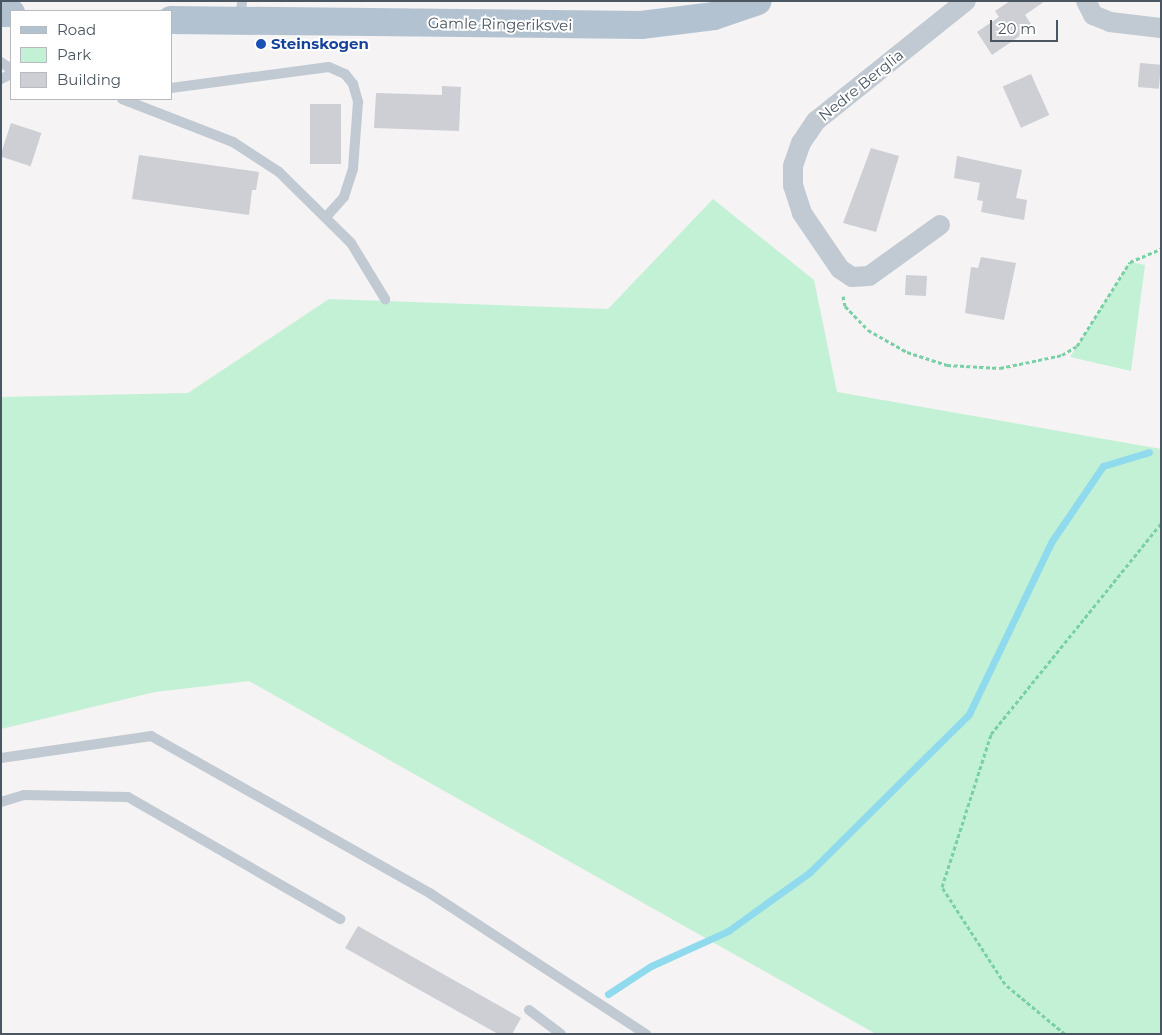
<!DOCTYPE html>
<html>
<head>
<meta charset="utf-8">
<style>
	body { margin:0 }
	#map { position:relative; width:1162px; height:1035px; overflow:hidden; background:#f5f3f3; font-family:Montserrat,sans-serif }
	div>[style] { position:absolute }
	.green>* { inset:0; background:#c3f1d5 }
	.stream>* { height:7px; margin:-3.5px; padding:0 3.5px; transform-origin:3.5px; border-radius:3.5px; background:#90daee }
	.building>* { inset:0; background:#cdcfd5; transform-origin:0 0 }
	.path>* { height:3px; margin-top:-1.5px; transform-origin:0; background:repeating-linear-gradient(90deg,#7ad0a6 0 4px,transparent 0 6.5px) }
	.lane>* { height:10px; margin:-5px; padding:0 5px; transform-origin:5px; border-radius:5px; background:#c1cad2 }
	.street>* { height:20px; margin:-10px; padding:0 10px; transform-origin:10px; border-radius:10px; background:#c1cad2 }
	.primary>* { height:28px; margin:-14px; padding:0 14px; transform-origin:14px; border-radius:14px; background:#b3c2d1 }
	.dots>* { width:14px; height:14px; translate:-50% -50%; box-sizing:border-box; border:2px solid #fff; border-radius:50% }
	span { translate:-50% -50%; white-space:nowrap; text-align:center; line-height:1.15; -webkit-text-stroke:4px #fff; paint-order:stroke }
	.street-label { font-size:15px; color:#4a5661 }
	.transit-label { font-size:15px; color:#164399; font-weight:700 }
	.left { translate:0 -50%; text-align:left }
	.frame { position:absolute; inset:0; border:2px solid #4a5661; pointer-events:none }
	.legend { position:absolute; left:10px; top:10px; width:162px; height:90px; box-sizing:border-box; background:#fff; border:1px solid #b7bbc0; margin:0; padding:6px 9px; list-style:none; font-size:15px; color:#4a5661 }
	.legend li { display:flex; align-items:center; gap:10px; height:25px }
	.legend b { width:25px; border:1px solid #b7bbc0 }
	.scale { position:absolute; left:990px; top:20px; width:68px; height:22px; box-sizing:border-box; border:2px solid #4a5661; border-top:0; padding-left:6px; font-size:15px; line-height:18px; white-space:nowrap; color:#4a5661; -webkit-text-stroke:4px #fff; paint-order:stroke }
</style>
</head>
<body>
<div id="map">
	<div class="green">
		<i style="clip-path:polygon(713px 199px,814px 280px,837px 392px,1161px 449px,1161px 1034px,876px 1034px,249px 681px,155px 692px,1px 729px,1px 397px,188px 393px,329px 299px,608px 309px)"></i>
		<i style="clip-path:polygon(1130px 262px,1145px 265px,1131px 371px,1070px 357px)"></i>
	</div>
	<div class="stream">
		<i style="left:608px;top:994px;width:51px;rotate:-33.1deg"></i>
		<i style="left:651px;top:966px;width:85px;rotate:-24.4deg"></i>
		<i style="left:728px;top:931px;width:101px;rotate:-35.7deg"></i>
		<i style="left:810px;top:872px;width:224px;rotate:-44.8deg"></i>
		<i style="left:969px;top:714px;width:192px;rotate:-64.4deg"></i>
		<i style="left:1052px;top:541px;width:91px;rotate:-55.8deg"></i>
		<i style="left:1103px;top:466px;width:48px;rotate:-16.9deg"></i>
	</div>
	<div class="building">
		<i style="clip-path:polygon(1010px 1px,1045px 1px,1025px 15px,1033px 27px,992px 55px,977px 32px,999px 17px,995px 11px)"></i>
		<i style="left:1140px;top:63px;width:21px;height:24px;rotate:5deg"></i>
		<i style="left:1031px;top:74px;width:45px;height:31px;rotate:66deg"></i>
		<i style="clip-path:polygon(442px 86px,461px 87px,459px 131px,374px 128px,376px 93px,442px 95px)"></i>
		<i style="left:310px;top:104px;width:31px;height:60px"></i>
		<i style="left:11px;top:123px;width:32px;height:35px;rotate:18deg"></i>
		<i style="clip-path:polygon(871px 148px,899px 156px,876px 232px,843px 223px)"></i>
		<i style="clip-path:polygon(139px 155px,259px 172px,256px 190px,252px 190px,249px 215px,132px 199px)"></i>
		<i style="clip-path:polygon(957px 156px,1022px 170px,1016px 198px,1027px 200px,1024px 220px,981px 212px,983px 201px,977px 200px,980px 183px,954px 178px)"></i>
		<i style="clip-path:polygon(981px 257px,1016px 263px,1004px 320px,965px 313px,971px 267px,978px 268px)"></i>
		<i style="left:906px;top:275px;width:21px;height:20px;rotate:3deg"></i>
		<i style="clip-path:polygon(358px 926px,521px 1018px,512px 1034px,498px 1034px,345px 948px)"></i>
	</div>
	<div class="path">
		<i style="left:843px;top:296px;width:10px;rotate:79deg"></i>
		<i style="left:845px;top:306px;width:33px;rotate:46deg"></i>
		<i style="left:868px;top:330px;width:45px;rotate:29.4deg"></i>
		<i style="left:907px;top:352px;width:42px;rotate:18deg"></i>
		<i style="left:947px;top:365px;width:53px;rotate:3.2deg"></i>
		<i style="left:1000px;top:368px;width:63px;rotate:-11.8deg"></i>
		<i style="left:1062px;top:355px;width:17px;rotate:-31deg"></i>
		<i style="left:1077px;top:346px;width:99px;rotate:-57.8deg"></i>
		<i style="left:1130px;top:262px;width:34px;rotate:-23deg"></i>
		<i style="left:1065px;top:1034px;width:78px;rotate:-140.2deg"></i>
		<i style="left:1005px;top:984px;width:116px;rotate:-123deg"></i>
		<i style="left:942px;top:887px;width:161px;rotate:-72.2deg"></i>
		<i style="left:991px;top:734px;width:271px;rotate:-51.1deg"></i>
	</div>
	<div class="lane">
		<i style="left:240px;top:21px;width:20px;rotate:-84deg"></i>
		<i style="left:1px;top:62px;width:12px;rotate:35deg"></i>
		<i style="left:1px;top:79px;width:11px;rotate:-27deg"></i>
		<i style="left:171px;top:88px;width:159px;rotate:-7.6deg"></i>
		<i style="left:329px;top:67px;width:17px;rotate:24deg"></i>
		<i style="left:345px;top:74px;width:13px;rotate:51deg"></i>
		<i style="left:353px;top:84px;width:19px;rotate:74deg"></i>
		<i style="left:358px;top:102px;width:67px;rotate:94.3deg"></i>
		<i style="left:353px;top:169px;width:29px;rotate:108deg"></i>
		<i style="left:344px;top:197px;width:27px;rotate:132deg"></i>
		<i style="left:122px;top:99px;width:119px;rotate:21.2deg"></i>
		<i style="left:233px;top:142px;width:55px;rotate:33.1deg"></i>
		<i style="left:279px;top:172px;width:101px;rotate:44.6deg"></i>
		<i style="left:351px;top:243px;width:66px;rotate:58.7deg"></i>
		<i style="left:1px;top:758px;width:152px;rotate:-8.3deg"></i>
		<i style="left:151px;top:736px;width:322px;rotate:29.4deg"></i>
		<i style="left:431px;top:894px;width:257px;rotate:33.1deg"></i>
		<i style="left:1px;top:802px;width:24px;rotate:-17deg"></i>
		<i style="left:24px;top:795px;width:104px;rotate:1.1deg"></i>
		<i style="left:128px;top:797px;width:245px;rotate:29.9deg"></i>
		<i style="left:529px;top:1010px;width:40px;rotate:37deg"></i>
	</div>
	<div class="street">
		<i style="left:1086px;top:1px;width:16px;rotate:63deg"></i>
		<i style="left:1093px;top:15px;width:18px;rotate:22deg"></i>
		<i style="left:1110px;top:22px;width:51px;rotate:6.7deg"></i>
		<i style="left:940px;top:225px;width:87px;rotate:144.3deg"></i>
		<i style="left:869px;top:276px;width:17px;rotate:177deg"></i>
		<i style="left:852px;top:277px;width:14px;rotate:-146deg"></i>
		<i style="left:840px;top:269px;width:68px;rotate:-124.2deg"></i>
		<i style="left:802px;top:213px;width:29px;rotate:-108deg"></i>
		<i style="left:793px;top:185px;width:19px;rotate:-90deg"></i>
		<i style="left:793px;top:166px;width:24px;rotate:-71deg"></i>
		<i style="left:801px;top:143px;width:27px;rotate:-56deg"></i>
		<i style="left:816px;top:121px;width:192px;rotate:-38.7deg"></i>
	</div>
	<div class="primary">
		<i style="left:1px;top:13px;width:10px"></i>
		<i style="left:171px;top:20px;width:470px;rotate:0.6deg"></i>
		<i style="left:641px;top:25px;width:74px;rotate:-7deg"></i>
		<i style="left:714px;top:16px;width:46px;rotate:-18.8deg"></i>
	</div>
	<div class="dots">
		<i style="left:261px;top:44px;background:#1a4fb4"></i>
	</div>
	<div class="street-label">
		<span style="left:500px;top:24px;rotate:1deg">Gamle Ringeriksvei</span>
		<span style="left:861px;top:85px;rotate:-39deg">Nedre Berglia</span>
	</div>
	<div class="transit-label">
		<span class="left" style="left:271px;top:44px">Steinskogen</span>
	</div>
	<div class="frame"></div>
	<ul class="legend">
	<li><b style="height:6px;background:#b3c2d1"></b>Road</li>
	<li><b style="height:14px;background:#c3f1d5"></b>Park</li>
	<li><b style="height:14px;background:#cdcfd5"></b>Building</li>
	</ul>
	<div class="scale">20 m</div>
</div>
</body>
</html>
